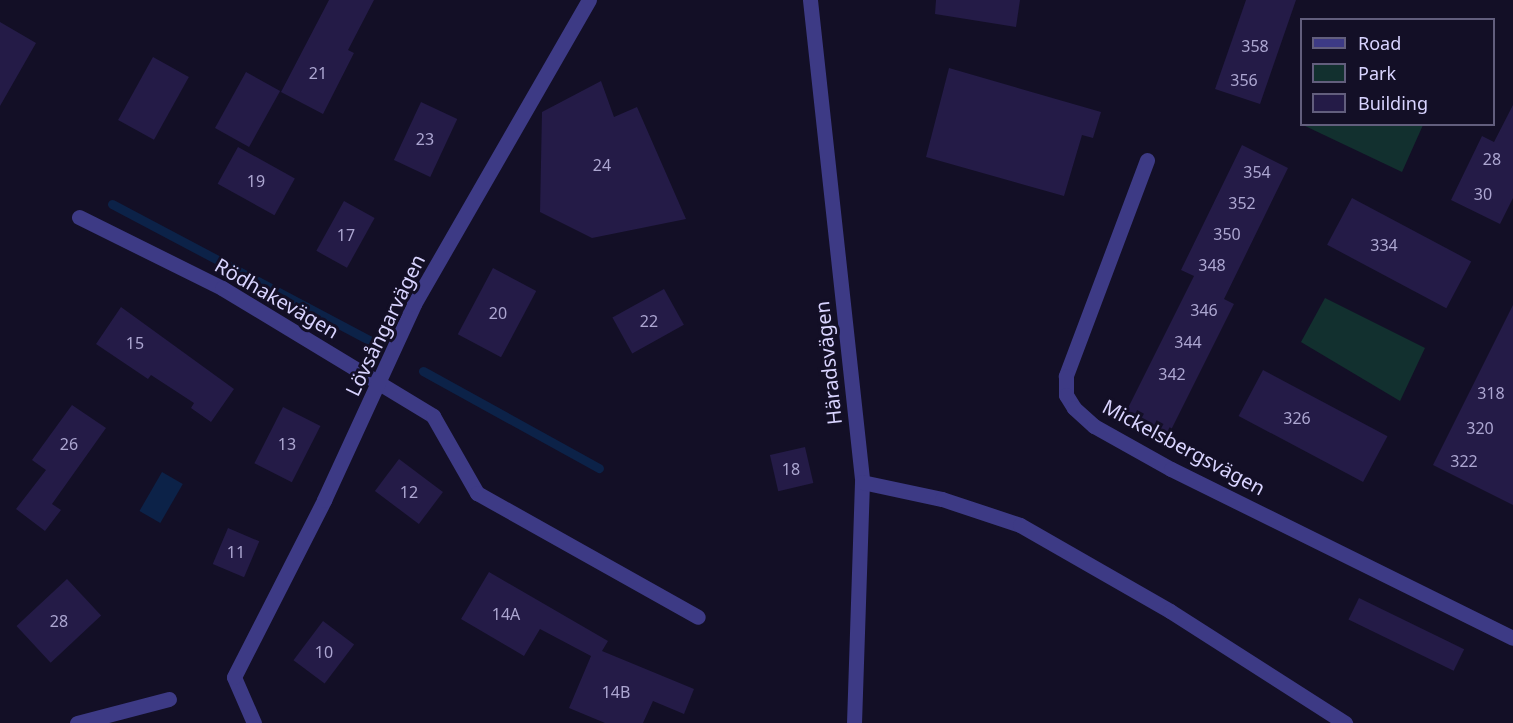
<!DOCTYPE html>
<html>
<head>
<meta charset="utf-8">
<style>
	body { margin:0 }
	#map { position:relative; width:1513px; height:723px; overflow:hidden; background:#130f26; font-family:"Noto Sans",sans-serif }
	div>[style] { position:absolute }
	.green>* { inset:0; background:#12302f }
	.water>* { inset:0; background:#0c2248; transform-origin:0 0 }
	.stream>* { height:9px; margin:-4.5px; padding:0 4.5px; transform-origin:4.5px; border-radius:4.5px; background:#0c2248 }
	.building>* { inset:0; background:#241b47; transform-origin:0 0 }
	.minor>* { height:15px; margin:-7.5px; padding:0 7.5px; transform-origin:7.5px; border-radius:7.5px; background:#3d3a85 }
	span { translate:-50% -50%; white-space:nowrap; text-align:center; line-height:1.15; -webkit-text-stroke:6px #130f26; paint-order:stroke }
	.number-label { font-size:16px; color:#aca6d1 }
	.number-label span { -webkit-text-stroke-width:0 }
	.street-label { font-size:20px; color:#d9d4ff }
	.legend { position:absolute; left:1300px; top:18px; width:195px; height:108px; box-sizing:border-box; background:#130f26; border:2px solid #625e7d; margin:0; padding:8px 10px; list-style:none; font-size:18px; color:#d9d4ff }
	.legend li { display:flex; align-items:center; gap:12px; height:30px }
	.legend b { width:30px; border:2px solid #625e7d }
</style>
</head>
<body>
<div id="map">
	<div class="green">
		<i style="clip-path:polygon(1303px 125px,1423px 124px,1423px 125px,1402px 172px)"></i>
		<i style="clip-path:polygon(1325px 298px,1425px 348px,1400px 401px,1301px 342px)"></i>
	</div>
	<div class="water">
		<i style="left:162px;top:472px;width:24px;height:45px;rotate:30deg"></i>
	</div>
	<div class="stream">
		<i style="left:112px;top:204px;width:295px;rotate:27.9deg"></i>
		<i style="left:423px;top:371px;width:201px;rotate:28.9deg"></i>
	</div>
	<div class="building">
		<i style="clip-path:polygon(329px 0,374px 0,348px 50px,354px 53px,323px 114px,281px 92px)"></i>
		<i style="clip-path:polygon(936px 0,1020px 0,1016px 27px,935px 14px)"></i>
		<i style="clip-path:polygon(1246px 0,1296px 0,1260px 104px,1215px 89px)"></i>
		<i style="clip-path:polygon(0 22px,36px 43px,0 106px)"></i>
		<i style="left:153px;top:57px;width:41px;height:72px;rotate:29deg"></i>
		<i style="clip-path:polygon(949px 68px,1101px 112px,1093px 138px,1082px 135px,1064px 196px,926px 157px)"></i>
		<i style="left:246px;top:72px;width:39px;height:64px;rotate:29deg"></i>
		<i style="clip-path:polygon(601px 81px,614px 117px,637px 107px,686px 219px,592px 238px,540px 212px,542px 112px)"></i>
		<i style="left:421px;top:102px;width:40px;height:64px;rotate:25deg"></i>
		<i style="clip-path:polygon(1513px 105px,1513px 198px,1500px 224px,1451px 200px,1482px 136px,1494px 142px)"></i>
		<i style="clip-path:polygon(1242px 145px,1288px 168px,1224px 299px,1234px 304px,1169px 434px,1126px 412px,1194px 276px,1181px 270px)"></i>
		<i style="left:238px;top:147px;width:65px;height:42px;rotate:29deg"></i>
		<i style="left:1352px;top:198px;width:135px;height:53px;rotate:28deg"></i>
		<i style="left:344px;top:201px;width:35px;height:57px;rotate:29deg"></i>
		<i style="left:493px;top:268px;width:49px;height:75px;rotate:28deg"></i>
		<i style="left:664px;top:289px;width:41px;height:59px;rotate:61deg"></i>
		<i style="clip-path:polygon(1513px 305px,1513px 505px,1433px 465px)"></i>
		<i style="clip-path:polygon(121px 307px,234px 389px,211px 422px,191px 408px,194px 403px,151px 375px,148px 379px,96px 344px)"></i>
		<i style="left:1263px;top:370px;width:141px;height:52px;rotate:28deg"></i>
		<i style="clip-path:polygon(72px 405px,106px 428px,52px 504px,61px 510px,45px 531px,16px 509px,46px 470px,32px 460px)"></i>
		<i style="left:283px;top:407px;width:42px;height:63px;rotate:27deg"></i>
		<i style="left:805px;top:447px;width:37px;height:36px;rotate:77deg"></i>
		<i style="left:399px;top:459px;width:55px;height:40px;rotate:37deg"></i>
		<i style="left:228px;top:528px;width:34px;height:39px;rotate:23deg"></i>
		<i style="clip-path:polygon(489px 572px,608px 641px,602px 651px,694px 689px,684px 714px,653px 701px,643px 723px,605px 723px,569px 708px,591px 656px,540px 629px,524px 656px,461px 619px)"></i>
		<i style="left:67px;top:579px;width:50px;height:69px;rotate:47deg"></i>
		<i style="left:1359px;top:598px;width:117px;height:24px;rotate:26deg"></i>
		<i style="left:323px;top:621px;width:39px;height:49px;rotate:37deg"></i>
	</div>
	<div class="minor">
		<i style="left:810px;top:0;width:485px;rotate:83.8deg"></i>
		<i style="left:862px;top:482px;width:241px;rotate:91.9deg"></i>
		<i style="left:1147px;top:160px;width:231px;rotate:110.6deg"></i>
		<i style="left:1066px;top:376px;width:19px;rotate:90deg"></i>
		<i style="left:1066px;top:395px;width:15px;rotate:58deg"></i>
		<i style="left:1074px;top:408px;width:27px;rotate:42deg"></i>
		<i style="left:1094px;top:426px;width:88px;rotate:29.2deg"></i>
		<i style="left:1171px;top:469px;width:381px;rotate:26.3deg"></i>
		<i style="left:79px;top:217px;width:160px;rotate:26.4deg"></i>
		<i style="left:222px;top:288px;width:247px;rotate:31.2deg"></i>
		<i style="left:433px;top:416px;width:89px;rotate:60.3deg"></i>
		<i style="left:477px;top:493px;width:253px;rotate:29.3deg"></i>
		<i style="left:862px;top:482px;width:82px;rotate:12deg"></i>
		<i style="left:942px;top:499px;width:82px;rotate:18.4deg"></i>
		<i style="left:1020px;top:525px;width:173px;rotate:29.8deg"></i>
		<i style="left:1170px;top:611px;width:208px;rotate:32.6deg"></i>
		<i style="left:77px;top:723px;width:95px;rotate:-14.6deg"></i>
		<i style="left:254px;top:723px;width:50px;rotate:-113.5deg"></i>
		<i style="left:234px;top:677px;width:199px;rotate:-63deg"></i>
		<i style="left:324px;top:500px;width:216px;rotate:-65.3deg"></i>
		<i style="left:414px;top:304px;width:351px;rotate:-60.1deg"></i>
	</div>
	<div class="number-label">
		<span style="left:1255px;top:46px">358</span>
		<span style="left:318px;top:73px">21</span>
		<span style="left:1244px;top:80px">356</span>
		<span style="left:425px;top:139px">23</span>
		<span style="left:1492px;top:159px">28</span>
		<span style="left:602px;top:165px">24</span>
		<span style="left:1257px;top:172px">354</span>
		<span style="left:256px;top:181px">19</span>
		<span style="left:1483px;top:194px">30</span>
		<span style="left:1242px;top:203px">352</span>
		<span style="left:1227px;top:234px">350</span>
		<span style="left:346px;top:235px">17</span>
		<span style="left:1384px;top:245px">334</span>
		<span style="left:1212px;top:265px">348</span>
		<span style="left:1204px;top:310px">346</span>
		<span style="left:498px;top:313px">20</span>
		<span style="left:649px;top:321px">22</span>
		<span style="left:1188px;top:342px">344</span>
		<span style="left:135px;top:343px">15</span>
		<span style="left:1172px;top:374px">342</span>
		<span style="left:1491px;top:393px">318</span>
		<span style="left:1297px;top:418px">326</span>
		<span style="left:1480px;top:428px">320</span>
		<span style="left:69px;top:444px">26</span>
		<span style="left:287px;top:444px">13</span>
		<span style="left:1464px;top:461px">322</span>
		<span style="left:791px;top:469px">18</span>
		<span style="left:409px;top:492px">12</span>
		<span style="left:236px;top:552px">11</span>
		<span style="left:506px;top:614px">14A</span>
		<span style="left:59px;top:621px">28</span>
		<span style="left:324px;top:652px">10</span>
		<span style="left:616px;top:692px">14B</span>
	</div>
	<div class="street-label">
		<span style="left:277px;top:298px;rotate:30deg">Rödhakevägen</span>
		<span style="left:385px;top:325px;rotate:-64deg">Lövsångarvägen</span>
		<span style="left:828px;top:363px;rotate:-96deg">Häradsvägen</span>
		<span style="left:1184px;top:447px;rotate:28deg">Mickelsbergsvägen</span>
	</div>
	<ul class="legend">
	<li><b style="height:8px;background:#3d3a85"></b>Road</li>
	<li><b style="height:16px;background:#12302f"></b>Park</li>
	<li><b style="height:16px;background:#241b47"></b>Building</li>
	</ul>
</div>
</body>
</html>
